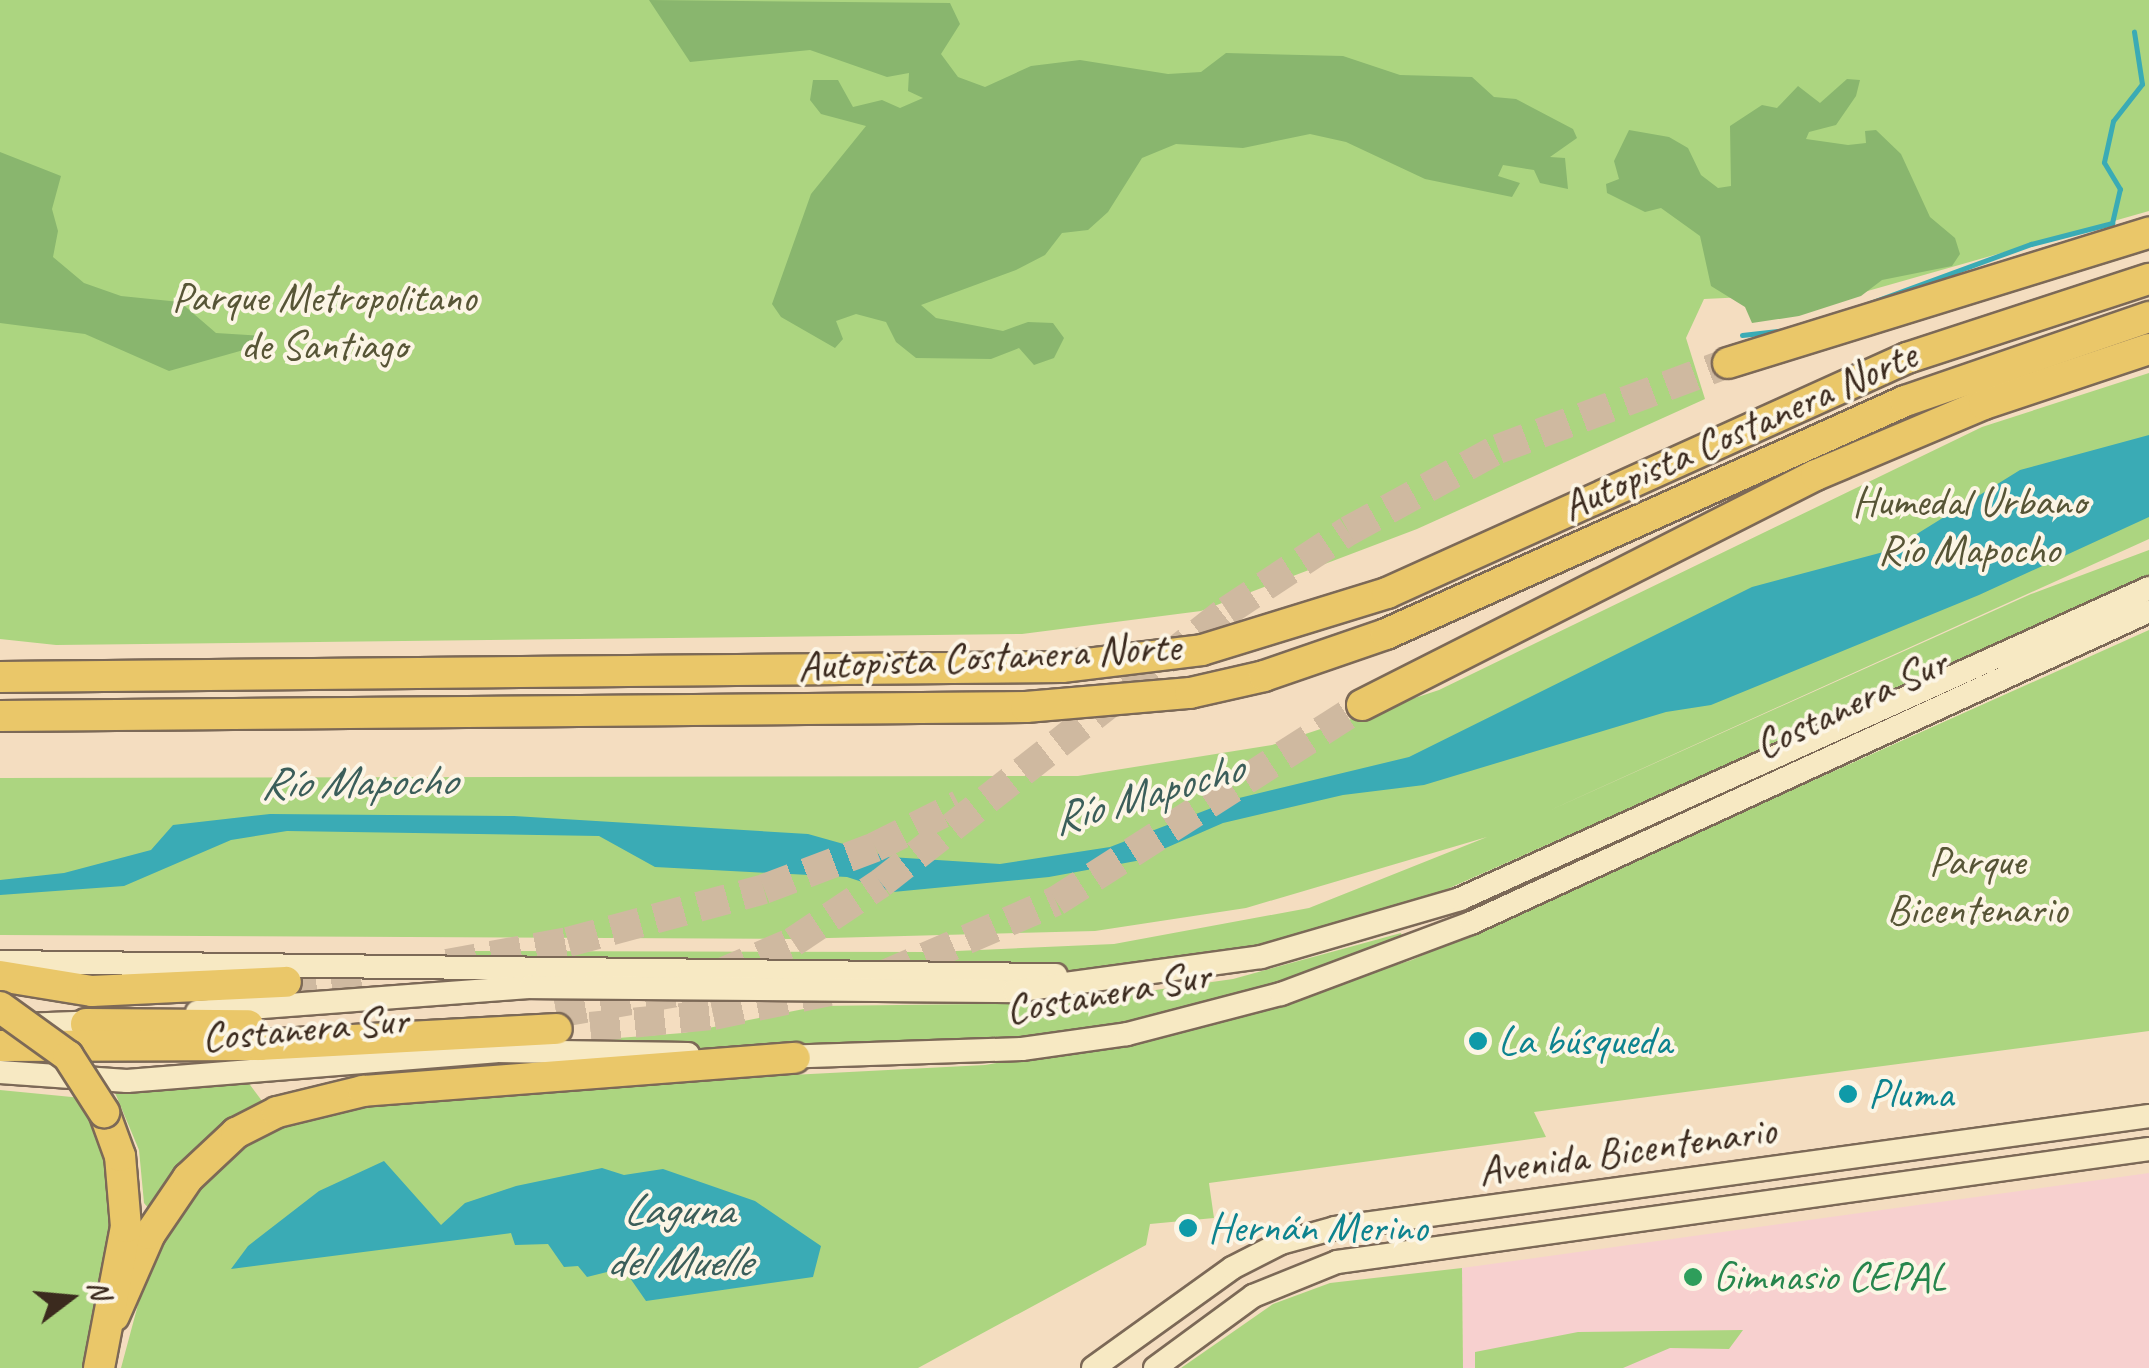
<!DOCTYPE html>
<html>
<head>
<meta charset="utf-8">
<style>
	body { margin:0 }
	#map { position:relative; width:2149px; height:1368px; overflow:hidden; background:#f4ddc0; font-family:Caveat,sans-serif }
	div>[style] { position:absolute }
	.built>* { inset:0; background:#f7d0cf }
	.green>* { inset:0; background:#acd580 }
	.forest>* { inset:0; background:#89b66e }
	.water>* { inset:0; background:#3aabb5 }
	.stream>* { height:5px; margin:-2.5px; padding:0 2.5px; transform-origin:2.5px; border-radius:2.5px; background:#3aabb5 }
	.highway-tunnel>* { height:30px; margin-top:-15px; transform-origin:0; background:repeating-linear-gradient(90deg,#cfb9a0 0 30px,transparent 0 45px) }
	.roads { filter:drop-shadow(2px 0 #7c6957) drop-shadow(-2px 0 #7c6957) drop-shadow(0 2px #7c6957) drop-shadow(0 -2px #7c6957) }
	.secondary>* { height:22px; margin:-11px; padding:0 11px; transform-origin:11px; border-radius:11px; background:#f7e9c3 }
	.highway>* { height:30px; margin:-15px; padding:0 15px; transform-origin:15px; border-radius:15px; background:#eac769 }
	.bridges { filter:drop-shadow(2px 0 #7c6957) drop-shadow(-2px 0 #7c6957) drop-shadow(0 2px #7c6957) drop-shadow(0 -2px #7c6957) }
	.highway-bridge>* { height:30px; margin:-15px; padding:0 15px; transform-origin:15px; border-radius:15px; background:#eac769 }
	.dots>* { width:28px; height:28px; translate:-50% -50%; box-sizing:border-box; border:5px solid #fcf5e5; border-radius:50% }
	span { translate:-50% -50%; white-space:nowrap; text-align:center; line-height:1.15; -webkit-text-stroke:8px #fcf5e5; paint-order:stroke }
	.park-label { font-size:42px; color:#575536 }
	.street-label { font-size:42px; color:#3b2a1e }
	.culture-label { font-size:42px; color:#0d838f }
	.left { translate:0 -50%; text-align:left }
	.leisure-label { font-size:42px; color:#27864d }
	.water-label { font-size:45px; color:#3b5e5a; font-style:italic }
	.north { position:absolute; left:20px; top:1248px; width:100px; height:100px; -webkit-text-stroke:8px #fcf5e5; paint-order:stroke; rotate:74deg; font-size:28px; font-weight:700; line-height:40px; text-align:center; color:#3b2a1e }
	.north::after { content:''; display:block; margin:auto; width:35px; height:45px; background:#3b2a1e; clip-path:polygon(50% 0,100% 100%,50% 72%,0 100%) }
</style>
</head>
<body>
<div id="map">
	<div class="built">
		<i style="clip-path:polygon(2149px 1173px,2149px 1368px,1463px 1368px,1462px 1268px)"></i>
	</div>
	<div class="green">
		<i style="clip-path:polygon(0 0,2149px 0,2149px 211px,1769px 319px,1746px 297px,1704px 299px,1686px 338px,1705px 399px,1417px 529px,1201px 611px,1022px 634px,56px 645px,0 639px)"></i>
		<i style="clip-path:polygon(2149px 373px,2149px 539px,1544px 813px,2031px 594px,2149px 550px,2149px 579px,1361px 927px,1078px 981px,475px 970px,458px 951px,934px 952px,1114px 944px,1309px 908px,1487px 837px,1246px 908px,1095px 931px,791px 939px,0 935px,0 778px,1078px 776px,1272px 745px,1439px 690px,1982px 427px)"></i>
		<i style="clip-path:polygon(2149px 630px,2149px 1031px,1534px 1112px,1546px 1137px,1209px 1183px,1214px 1218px,1150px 1224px,1146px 1245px,918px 1368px,121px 1368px,147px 1271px,182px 1200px,270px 1123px,417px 1094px,985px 1065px,1195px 1028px,1412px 960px)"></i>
		<i style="clip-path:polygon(1401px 933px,1403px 940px,1268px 987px,1140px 1020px,1010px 1042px,794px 1052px,566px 1042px,683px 1033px,819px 1006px,1064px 1003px,1233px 979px)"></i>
		<i style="clip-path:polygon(245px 1078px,262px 1101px,213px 1131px,168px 1178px,150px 1210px,144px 1203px,139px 1150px,113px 1088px)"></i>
		<i style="clip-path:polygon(0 1090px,82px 1098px,96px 1120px,110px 1183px,113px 1248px,83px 1368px,0 1368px)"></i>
		<i style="clip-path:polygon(1462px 1268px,1463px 1368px,1181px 1368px,1273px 1304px,1330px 1283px)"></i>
		<i style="clip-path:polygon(1743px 1330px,1729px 1349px,1670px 1348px,1623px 1368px,1475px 1368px,1475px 1352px,1578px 1332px)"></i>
	</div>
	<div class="forest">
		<i style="clip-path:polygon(649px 0,950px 3px,960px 24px,941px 54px,958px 77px,985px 87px,1031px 66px,1080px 60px,1168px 74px,1201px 72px,1226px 53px,1343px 56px,1400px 75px,1472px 77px,1494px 97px,1516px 99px,1573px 129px,1577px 138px,1550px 157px,1565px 158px,1568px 189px,1540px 183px,1534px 170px,1503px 165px,1498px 176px,1520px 183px,1512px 197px,1425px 179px,1346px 142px,1310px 134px,1243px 148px,1176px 144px,1142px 158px,1108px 212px,1088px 230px,1062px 233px,1045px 255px,1016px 270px,921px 305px,936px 318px,1003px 331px,1028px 322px,1053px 323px,1064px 338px,1054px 358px,1034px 365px,1019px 348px,991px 359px,916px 358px,896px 342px,886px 322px,856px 314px,836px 321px,843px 339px,835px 348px,781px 317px,772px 304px,811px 194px,866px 126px,821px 114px,810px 100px,813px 80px,838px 80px,853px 107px,882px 100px,900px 108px,923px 98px,908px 91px,909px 73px,887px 77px,810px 50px,690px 62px)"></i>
		<i style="clip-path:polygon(1847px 79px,1860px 80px,1856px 96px,1836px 125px,1809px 132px,1806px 139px,1848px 145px,1866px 143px,1865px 131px,1876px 130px,1901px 154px,1930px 217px,1955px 238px,1960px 254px,1952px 266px,1882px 280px,1861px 296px,1799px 316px,1752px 323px,1745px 307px,1711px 286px,1700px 236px,1661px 208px,1645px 212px,1607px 193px,1606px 184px,1619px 179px,1614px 161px,1629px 130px,1669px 137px,1688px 148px,1701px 175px,1718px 188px,1731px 186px,1730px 126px,1762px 105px,1777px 108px,1798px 86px,1820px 103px)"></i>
		<i style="clip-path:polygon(0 152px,61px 176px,52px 209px,58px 231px,53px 257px,84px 283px,121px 296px,180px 302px,216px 333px,264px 336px,261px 345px,169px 371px,85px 334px,0 323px)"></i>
	</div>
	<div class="water">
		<i style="clip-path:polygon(2149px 435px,2149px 517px,1979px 595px,1711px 705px,1666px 712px,1424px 785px,1343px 795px,1223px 823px,1136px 861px,1049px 877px,893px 892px,847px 877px,655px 867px,599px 836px,287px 831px,231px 840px,124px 886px,0 895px,0 880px,64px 873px,151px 850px,173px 825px,270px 814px,514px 816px,808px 834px,890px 857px,1000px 864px,1110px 847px,1235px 799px,1409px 757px,1752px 587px,1891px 550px,2020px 470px)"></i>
		<i style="clip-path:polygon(384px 1161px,441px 1225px,465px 1203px,516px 1186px,602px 1168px,624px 1175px,663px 1169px,755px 1201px,821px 1246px,813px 1277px,646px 1301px,623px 1268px,587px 1277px,578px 1266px,564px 1267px,548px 1244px,515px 1245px,511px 1233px,231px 1269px,248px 1246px,319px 1191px)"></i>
	</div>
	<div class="stream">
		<i style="left:1864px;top:305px;width:178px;rotate:-20.1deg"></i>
		<i style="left:2031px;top:244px;width:84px;rotate:-14.5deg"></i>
		<i style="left:2112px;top:223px;width:35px;rotate:-77deg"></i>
		<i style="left:2120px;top:189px;width:31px;rotate:-121deg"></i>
		<i style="left:2104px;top:162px;width:42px;rotate:-77.6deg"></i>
		<i style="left:2113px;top:121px;width:47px;rotate:-51.9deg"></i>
		<i style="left:2142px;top:84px;width:53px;rotate:-98.7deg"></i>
		<i style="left:1742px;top:335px;width:45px;rotate:-6.3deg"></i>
	</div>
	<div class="highway-tunnel">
		<i style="left:447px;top:964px;width:123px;rotate:-10.3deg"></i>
		<i style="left:568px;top:942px;width:203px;rotate:-15.1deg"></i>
		<i style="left:764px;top:889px;width:119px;rotate:-20.7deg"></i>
		<i style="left:875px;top:847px;width:94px;rotate:-26.6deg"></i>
		<i style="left:884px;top:975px;width:187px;rotate:-23.3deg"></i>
		<i style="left:1056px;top:901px;width:363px;rotate:-32.6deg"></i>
		<i style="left:286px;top:982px;width:81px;rotate:-6.4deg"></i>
		<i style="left:556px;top:1013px;width:123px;rotate:-9.8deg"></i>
		<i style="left:677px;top:992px;width:126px;rotate:-23.3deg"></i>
		<i style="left:793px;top:942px;width:106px;rotate:-33.8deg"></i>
		<i style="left:881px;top:883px;width:440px;rotate:-38.2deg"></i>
		<i style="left:1227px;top:611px;width:145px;rotate:-33.5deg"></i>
		<i style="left:1348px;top:531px;width:171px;rotate:-28.7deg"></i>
		<i style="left:1498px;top:449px;width:246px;rotate:-20.5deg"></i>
		<i style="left:590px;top:1027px;width:124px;rotate:-5.6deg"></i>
		<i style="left:713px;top:1015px;width:119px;rotate:-11.6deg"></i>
	</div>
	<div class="roads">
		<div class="secondary">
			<i style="left:0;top:962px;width:1056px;rotate:0.71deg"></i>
			<i style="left:197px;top:1012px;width:335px;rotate:-4.3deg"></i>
			<i style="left:531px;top:987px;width:483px;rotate:0.5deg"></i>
			<i style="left:1014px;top:991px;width:249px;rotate:-7.8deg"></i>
			<i style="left:1261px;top:957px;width:207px;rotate:-16.2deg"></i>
			<i style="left:1460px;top:899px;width:756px;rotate:-24.29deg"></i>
			<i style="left:22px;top:1025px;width:78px;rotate:-2.2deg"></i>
			<i style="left:780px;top:1057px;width:242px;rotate:-1.9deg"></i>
			<i style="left:1022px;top:1049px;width:106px;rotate:-8.1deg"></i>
			<i style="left:1127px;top:1034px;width:159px;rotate:-14.6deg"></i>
			<i style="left:1281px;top:994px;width:203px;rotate:-20.5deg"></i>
			<i style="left:1471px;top:923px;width:746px;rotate:-24.71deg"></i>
			<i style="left:0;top:1072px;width:127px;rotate:4.1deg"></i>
			<i style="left:127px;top:1081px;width:370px;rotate:-4.6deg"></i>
			<i style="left:496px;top:1051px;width:192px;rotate:0.9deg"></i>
			<i style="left:1093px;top:1368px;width:171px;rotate:-35.7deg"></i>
			<i style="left:1232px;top:1268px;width:55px;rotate:-27deg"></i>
			<i style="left:1281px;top:1243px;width:56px;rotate:-15.5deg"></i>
			<i style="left:1335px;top:1228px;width:822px;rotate:-7.83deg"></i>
			<i style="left:1155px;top:1368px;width:122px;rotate:-36.3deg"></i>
			<i style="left:1253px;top:1296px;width:91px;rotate:-22deg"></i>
			<i style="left:1337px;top:1262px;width:820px;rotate:-7.92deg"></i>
		</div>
		<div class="highway">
			<i style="left:1728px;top:363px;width:441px;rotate:-17.2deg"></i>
			<i style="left:0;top:677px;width:1062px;rotate:-0.54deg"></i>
			<i style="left:1062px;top:667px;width:141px;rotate:-6.9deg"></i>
			<i style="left:1202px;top:650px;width:194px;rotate:-17.1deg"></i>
			<i style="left:1387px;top:593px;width:571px;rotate:-24.32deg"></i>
			<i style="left:1907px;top:358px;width:255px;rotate:-18.1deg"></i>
			<i style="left:1362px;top:705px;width:509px;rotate:-26.87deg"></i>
			<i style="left:1816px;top:475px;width:182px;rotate:-22.9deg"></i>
			<i style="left:1984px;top:404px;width:174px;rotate:-18.4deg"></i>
			<i style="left:0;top:716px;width:1026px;rotate:-0.5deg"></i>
			<i style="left:1026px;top:707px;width:165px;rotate:-4.9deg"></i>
			<i style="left:1190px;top:693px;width:76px;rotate:-12.9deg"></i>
			<i style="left:1264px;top:676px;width:129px;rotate:-19deg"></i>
			<i style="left:1386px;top:634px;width:569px;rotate:-24.18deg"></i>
			<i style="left:1905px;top:401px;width:258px;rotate:-19deg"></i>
			<i style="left:0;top:976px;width:93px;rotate:9.3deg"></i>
			<i style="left:92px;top:991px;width:194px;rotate:-2.7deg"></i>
			<i style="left:86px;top:1024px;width:162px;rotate:0.4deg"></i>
			<i style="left:0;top:1046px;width:260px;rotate:-0.2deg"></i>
			<i style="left:260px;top:1045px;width:297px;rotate:-3.1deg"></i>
			<i style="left:114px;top:1316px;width:90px;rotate:-66.3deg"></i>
			<i style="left:150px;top:1234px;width:68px;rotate:-55.8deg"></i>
			<i style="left:188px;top:1178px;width:66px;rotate:-43.2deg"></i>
			<i style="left:236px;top:1133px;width:46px;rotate:-27.1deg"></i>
			<i style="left:277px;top:1112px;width:89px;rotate:-13.7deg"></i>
			<i style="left:363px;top:1091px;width:433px;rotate:-4.4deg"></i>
			<i style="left:99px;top:1368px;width:144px;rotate:-79.2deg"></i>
			<i style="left:126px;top:1227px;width:71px;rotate:-94.8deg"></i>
			<i style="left:120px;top:1156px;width:47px;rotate:-110deg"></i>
		</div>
	</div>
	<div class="bridges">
		<div class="highway-bridge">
			<i style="left:0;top:1007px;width:84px;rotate:35.8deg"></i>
			<i style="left:68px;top:1056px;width:67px;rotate:57.3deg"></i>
		</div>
	</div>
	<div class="dots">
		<i style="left:1478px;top:1041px;background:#0f9aa8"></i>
		<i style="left:1848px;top:1094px;background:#0f9aa8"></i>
		<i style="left:1188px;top:1228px;background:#0f9aa8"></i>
		<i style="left:1693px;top:1277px;background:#2e9e5b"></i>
	</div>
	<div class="park-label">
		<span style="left:324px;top:322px">Parque Metropolitano<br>de Santiago</span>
		<span style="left:1969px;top:526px">Humedal Urbano<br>Río Mapocho</span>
		<span style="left:1977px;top:886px">Parque<br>Bicentenario</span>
	</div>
	<div class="street-label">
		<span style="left:1739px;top:431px;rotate:-24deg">Autopista Costanera Norte</span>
		<span style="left:989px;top:657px;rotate:-3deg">Autopista Costanera Norte</span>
		<span style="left:1851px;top:704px;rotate:-25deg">Costanera Sur</span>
		<span style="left:1108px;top:993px;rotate:-10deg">Costanera Sur</span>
		<span style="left:305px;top:1029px;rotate:-5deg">Costanera Sur</span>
		<span style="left:1627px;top:1151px;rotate:-8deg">Avenida Bicentenario</span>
	</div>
	<div class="culture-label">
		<span class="left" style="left:1498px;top:1041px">La búsqueda</span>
		<span class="left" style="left:1868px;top:1094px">Pluma</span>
		<span class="left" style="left:1208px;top:1228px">Hernán Merino</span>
	</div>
	<div class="leisure-label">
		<span class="left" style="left:1713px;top:1277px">Gimnasio CEPAL</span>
	</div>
	<div class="water-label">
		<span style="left:358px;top:782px;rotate:-1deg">Río Mapocho</span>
		<span style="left:1147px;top:794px;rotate:-16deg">Río Mapocho</span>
		<span style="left:678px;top:1236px">Laguna<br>del Muelle</span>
	</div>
	<div class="north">N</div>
</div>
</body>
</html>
